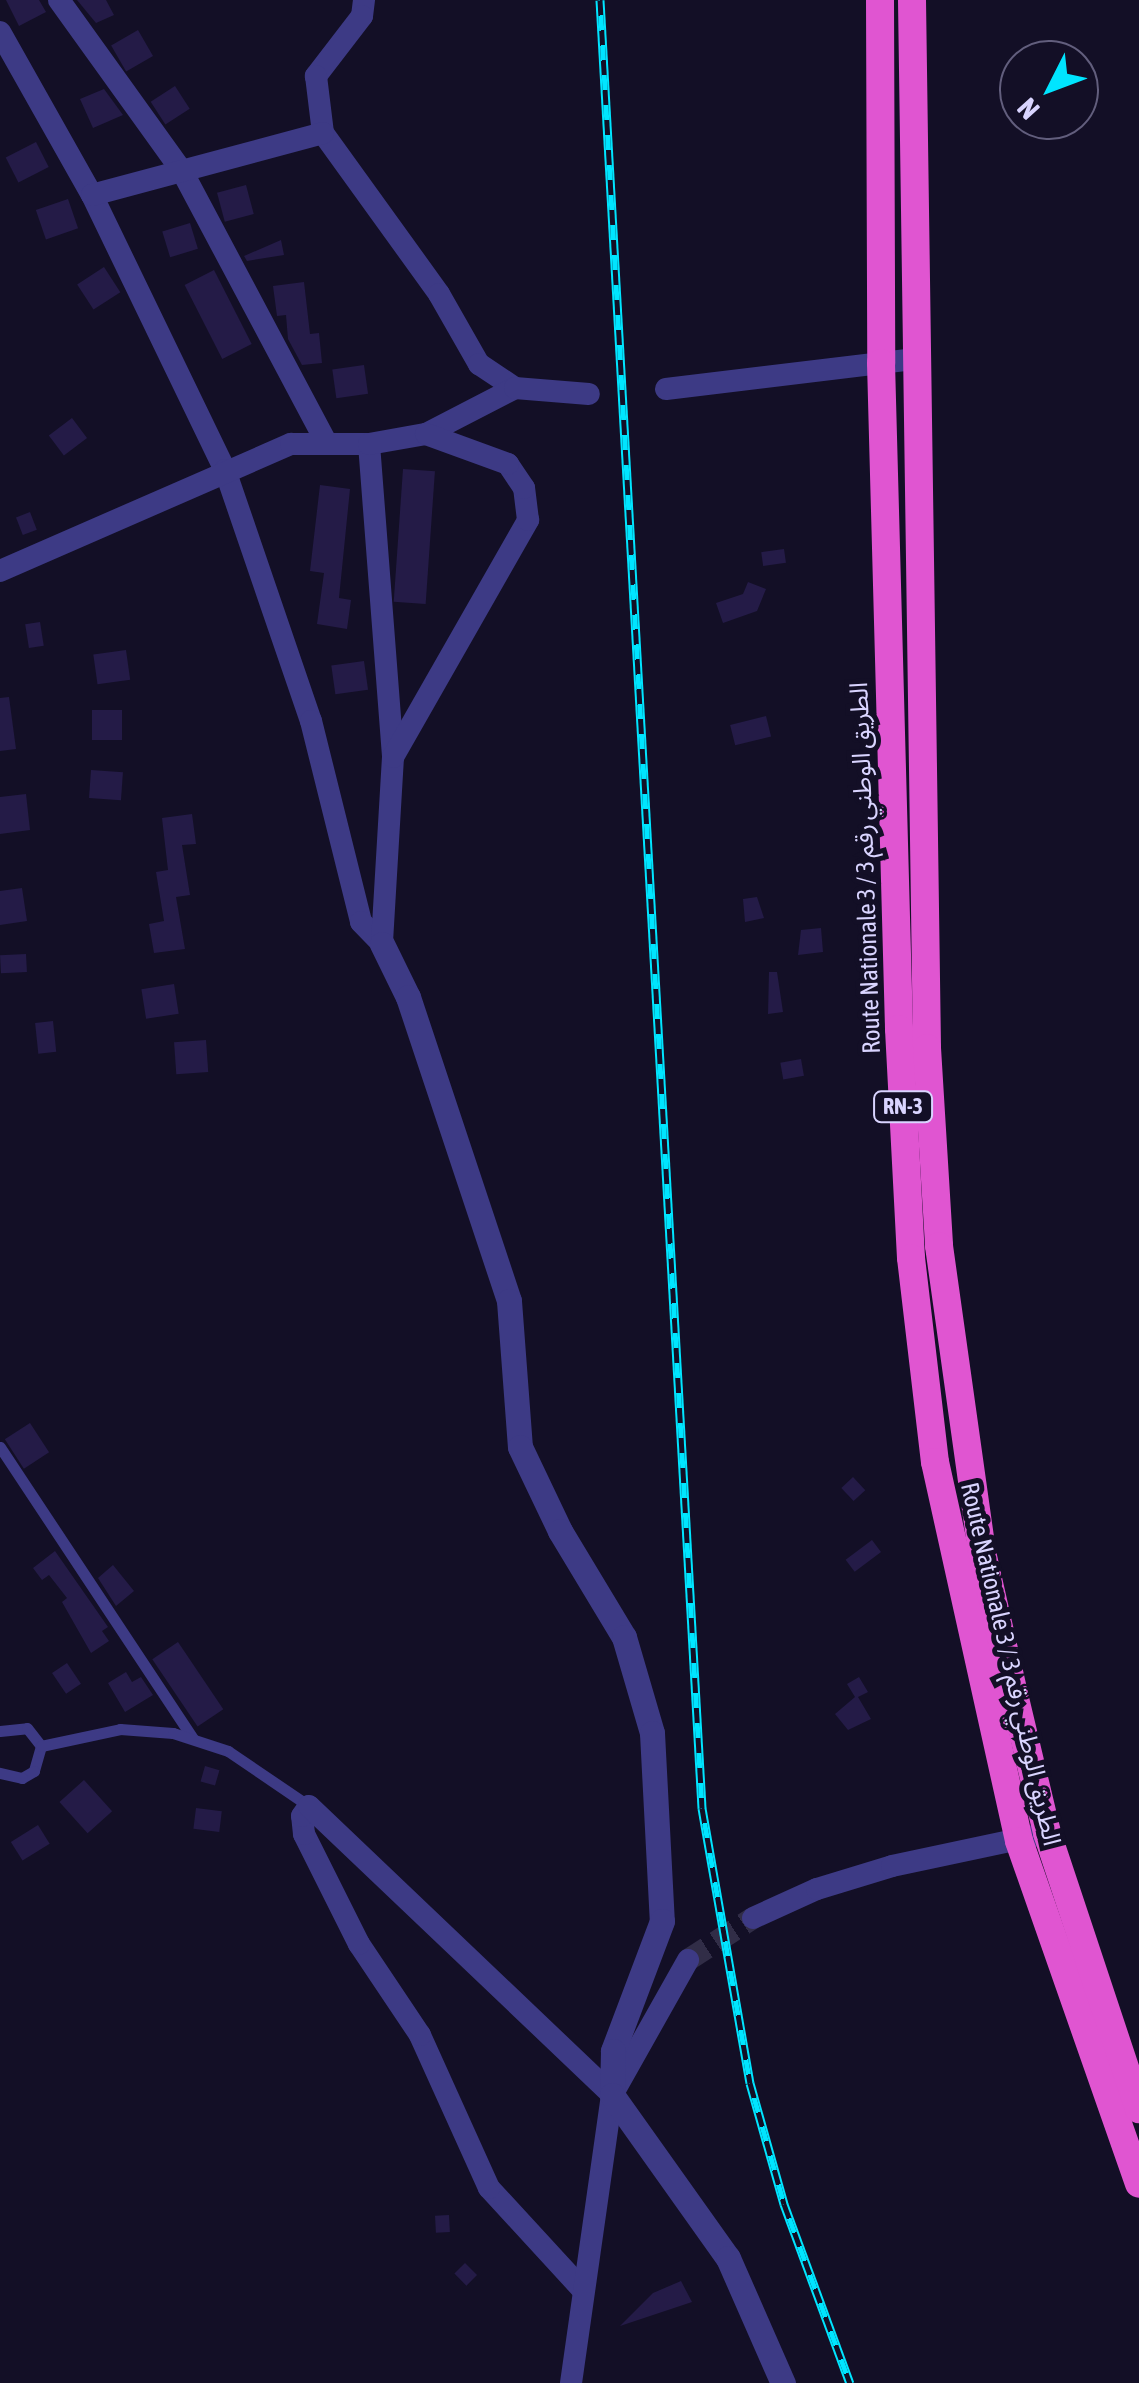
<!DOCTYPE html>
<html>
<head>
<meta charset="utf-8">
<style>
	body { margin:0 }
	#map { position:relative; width:1139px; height:2383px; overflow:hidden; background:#130f26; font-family:"Asap Condensed","Noto Sans Arabic",sans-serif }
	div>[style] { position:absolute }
	.building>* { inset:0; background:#241b47; transform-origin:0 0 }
	.minor-tunnel>* { height:22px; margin-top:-11px; transform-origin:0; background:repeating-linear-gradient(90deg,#312d47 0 22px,transparent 0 33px) }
	.service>* { height:11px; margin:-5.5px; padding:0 5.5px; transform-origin:5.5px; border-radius:5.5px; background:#3d3a85 }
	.minor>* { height:22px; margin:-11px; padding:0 11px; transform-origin:11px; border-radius:11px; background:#3d3a85 }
	.tertiary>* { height:25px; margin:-12.5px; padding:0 12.5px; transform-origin:12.5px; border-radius:12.5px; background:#3d3a85 }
	.trunk>* { height:28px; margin:-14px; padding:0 14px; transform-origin:14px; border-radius:14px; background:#e055d1 }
	.rail>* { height:9px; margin-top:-4.5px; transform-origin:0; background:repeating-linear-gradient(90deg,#130f26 0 15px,#00e5ff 0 30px); box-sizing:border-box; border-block:2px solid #00e5ff }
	span { translate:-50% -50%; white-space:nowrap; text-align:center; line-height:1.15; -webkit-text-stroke:10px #130f26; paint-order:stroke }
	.shield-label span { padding:2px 8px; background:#130f26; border:2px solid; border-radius:8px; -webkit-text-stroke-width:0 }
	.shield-label { font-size:22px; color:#d9d4ff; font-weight:700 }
	.street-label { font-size:25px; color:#d9d4ff }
	.north { position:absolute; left:999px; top:40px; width:100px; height:100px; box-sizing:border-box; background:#130f26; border:2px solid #625e7d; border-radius:50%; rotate:228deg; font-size:28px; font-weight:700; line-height:40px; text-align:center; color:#d9d4ff }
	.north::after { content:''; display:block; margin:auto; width:35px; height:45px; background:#00e5ff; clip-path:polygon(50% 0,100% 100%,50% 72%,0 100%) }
</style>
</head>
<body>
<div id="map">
	<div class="building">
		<i style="clip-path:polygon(6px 0,39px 0,46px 12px,19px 26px)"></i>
		<i style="clip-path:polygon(77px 0,106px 0,114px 15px,96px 23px)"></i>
		<i style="left:138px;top:30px;width:30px;height:31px;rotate:60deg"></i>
		<i style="left:175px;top:86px;width:27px;height:29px;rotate:57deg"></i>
		<i style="clip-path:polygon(104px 89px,123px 115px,93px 128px,80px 99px)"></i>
		<i style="left:36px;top:142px;width:28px;height:34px;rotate:63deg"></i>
		<i style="left:246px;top:185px;width:30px;height:30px;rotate:75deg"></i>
		<i style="left:68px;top:199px;width:31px;height:34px;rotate:71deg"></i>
		<i style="left:190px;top:223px;width:27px;height:29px;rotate:73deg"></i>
		<i style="clip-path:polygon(281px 240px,284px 255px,247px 261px,244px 256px)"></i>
		<i style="left:104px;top:267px;width:30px;height:32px;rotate:57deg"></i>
		<i style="left:214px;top:270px;width:83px;height:33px;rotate:63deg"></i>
		<i style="clip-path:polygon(304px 282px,310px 334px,319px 333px,322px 363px,302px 365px,288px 339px,286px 315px,277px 316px,273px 286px)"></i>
		<i style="left:364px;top:365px;width:29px;height:32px;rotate:82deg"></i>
		<i style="left:72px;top:418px;width:25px;height:29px;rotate:53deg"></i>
		<i style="left:403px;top:469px;width:32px;height:133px;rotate:4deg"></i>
		<i style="clip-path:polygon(320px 485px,350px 489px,339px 598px,351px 600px,347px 629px,317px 624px,324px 573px,310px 571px)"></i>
		<i style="left:30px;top:512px;width:19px;height:15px;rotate:69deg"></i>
		<i style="left:784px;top:549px;width:14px;height:23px;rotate:82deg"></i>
		<i style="clip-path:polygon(748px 582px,766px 589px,757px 611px,723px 623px,716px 603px,743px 594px)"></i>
		<i style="left:40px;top:622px;width:24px;height:15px;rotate:81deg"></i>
		<i style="left:126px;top:650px;width:30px;height:33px;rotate:82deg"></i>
		<i style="left:364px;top:661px;width:29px;height:33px;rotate:82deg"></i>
		<i style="clip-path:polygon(9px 697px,16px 749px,0 751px,0 698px)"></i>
		<i style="left:92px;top:710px;width:30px;height:30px"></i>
		<i style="left:766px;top:716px;width:21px;height:37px;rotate:76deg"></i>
		<i style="left:91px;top:770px;width:32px;height:28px;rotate:4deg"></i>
		<i style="clip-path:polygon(26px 794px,30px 830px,0 834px,0 797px)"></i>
		<i style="clip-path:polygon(192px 814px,196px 844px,182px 845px,190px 895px,176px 897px,185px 949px,154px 953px,149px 924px,164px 921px,156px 872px,168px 870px,162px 818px)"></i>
		<i style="clip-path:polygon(22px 888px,27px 921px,0 925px,0 891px)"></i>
		<i style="clip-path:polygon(757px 897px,764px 918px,745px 922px,743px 899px)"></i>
		<i style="clip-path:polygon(821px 928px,823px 952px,798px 955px,801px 930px)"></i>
		<i style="left:26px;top:954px;width:18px;height:26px;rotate:87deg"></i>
		<i style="clip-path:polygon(769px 972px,777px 972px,783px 1012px,768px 1014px)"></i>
		<i style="left:174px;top:984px;width:30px;height:33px;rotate:81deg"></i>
		<i style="left:53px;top:1021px;width:31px;height:18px;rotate:84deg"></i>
		<i style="left:206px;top:1040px;width:32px;height:32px;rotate:86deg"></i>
		<i style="left:801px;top:1059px;width:17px;height:21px;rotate:80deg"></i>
		<i style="left:30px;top:1423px;width:35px;height:30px;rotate:57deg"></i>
		<i style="left:853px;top:1477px;width:18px;height:16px;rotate:47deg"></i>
		<i style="left:872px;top:1540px;width:15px;height:33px;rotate:53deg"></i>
		<i style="clip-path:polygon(55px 1551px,108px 1627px,102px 1631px,109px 1641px,91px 1653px,62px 1602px,67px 1598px,49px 1575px,42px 1580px,33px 1568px)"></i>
		<i style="clip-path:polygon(113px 1565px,134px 1591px,116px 1606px,98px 1578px)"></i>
		<i style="left:178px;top:1642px;width:81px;height:31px;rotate:56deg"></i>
		<i style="left:67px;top:1663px;width:25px;height:18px;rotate:56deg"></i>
		<i style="clip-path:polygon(126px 1672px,132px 1682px,141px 1677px,153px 1695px,125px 1712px,108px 1683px)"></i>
		<i style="clip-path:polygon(859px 1677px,868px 1692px,858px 1697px,871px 1719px,848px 1730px,835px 1714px,855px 1697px,847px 1684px)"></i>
		<i style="left:205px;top:1766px;width:15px;height:16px;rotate:16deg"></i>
		<i style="left:84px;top:1780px;width:42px;height:33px;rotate:48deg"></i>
		<i style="left:196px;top:1808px;width:26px;height:21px;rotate:7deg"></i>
		<i style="left:38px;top:1825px;width:22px;height:32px;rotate:58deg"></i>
		<i style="left:449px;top:2215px;width:17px;height:14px;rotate:87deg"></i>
		<i style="left:465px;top:2263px;width:17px;height:15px;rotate:45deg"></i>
		<i style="clip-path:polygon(681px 2281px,692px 2302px,620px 2326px,653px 2293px)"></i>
	</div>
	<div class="minor-tunnel">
		<i style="left:688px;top:1960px;width:77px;rotate:-32.9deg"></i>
	</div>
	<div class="service">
		<i style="left:0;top:1447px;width:350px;rotate:56.5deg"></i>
		<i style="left:0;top:1731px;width:27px;rotate:-6deg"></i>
		<i style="left:27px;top:1728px;width:23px;rotate:52deg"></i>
		<i style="left:41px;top:1746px;width:26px;rotate:106deg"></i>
		<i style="left:34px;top:1771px;width:14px;rotate:150deg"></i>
		<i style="left:22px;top:1778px;width:23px;rotate:-167deg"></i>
		<i style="left:41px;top:1746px;width:81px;rotate:-12.1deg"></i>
		<i style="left:120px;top:1729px;width:53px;rotate:4.3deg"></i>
		<i style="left:173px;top:1733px;width:58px;rotate:18.1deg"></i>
		<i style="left:228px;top:1751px;width:98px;rotate:34.2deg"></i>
	</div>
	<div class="minor">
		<i style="left:59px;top:0;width:211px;rotate:54.3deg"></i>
		<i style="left:182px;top:171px;width:307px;rotate:62deg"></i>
		<i style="left:364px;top:0;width:16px;rotate:97deg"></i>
		<i style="left:362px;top:16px;width:76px;rotate:127.5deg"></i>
		<i style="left:316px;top:76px;width:57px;rotate:83deg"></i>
		<i style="left:323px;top:133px;width:198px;rotate:54.2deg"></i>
		<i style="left:439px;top:294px;width:81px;rotate:60.3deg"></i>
		<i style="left:479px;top:364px;width:43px;rotate:33.7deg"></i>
		<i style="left:0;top:32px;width:187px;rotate:60.6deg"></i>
		<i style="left:92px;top:195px;width:305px;rotate:64.2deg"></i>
		<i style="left:225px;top:470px;width:265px;rotate:71.1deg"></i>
		<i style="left:311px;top:721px;width:207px;rotate:76deg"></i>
		<i style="left:361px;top:922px;width:30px;rotate:46deg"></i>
		<i style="left:92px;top:195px;width:239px;rotate:-15deg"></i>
		<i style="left:666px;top:389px;width:249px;rotate:-6.9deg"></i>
		<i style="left:369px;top:444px;width:314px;rotate:85.6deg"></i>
		<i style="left:393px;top:757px;width:187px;rotate:93.4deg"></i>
		<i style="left:0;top:571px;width:318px;rotate:-23.6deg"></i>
		<i style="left:291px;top:444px;width:78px"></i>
		<i style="left:369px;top:444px;width:58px;rotate:-10deg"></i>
		<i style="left:426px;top:434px;width:100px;rotate:-27.3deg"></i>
		<i style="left:515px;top:388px;width:74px;rotate:4.6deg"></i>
		<i style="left:393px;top:757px;width:273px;rotate:-60.3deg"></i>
		<i style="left:528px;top:520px;width:32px;rotate:-97deg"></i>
		<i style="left:524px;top:488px;width:29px;rotate:-124deg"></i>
		<i style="left:508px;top:464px;width:87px;rotate:-159.9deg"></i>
		<i style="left:753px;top:1918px;width:70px;rotate:-24.4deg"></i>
		<i style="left:817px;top:1889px;width:78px;rotate:-17deg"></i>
		<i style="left:892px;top:1866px;width:158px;rotate:-12deg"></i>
		<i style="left:581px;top:2288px;width:136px;rotate:-132.6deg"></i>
		<i style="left:489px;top:2188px;width:168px;rotate:-114.3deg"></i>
		<i style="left:420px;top:2035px;width:110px;rotate:-123.8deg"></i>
		<i style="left:359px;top:1944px;width:123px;rotate:-116.6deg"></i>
		<i style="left:304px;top:1834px;width:18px;rotate:-96deg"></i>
		<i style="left:302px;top:1816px;width:12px;rotate:-55deg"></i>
		<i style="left:309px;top:1806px;width:419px;rotate:43.6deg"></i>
		<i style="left:571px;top:2383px;width:291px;rotate:-81.9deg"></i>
		<i style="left:612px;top:2095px;width:155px;rotate:-60.6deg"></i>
	</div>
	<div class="tertiary">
		<i style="left:382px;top:944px;width:59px;rotate:63.9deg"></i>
		<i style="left:408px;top:997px;width:320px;rotate:71.6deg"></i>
		<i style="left:509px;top:1301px;width:146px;rotate:85.7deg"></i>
		<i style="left:520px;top:1447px;width:93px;rotate:64.5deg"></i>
		<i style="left:560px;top:1531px;width:124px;rotate:58.9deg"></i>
		<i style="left:624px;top:1637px;width:100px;rotate:73.7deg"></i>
		<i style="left:652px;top:1733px;width:188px;rotate:87deg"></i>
		<i style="left:662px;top:1921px;width:139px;rotate:110.7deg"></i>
		<i style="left:613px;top:2051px;width:44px;rotate:91.3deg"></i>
		<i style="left:612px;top:2095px;width:200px;rotate:54.6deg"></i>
		<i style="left:728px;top:2258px;width:137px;rotate:66.3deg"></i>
	</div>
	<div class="trunk">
		<i style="left:880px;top:0;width:363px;rotate:89.8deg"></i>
		<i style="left:881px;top:363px;width:666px;rotate:88.45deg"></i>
		<i style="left:899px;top:1029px;width:229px;rotate:87deg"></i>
		<i style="left:911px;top:1258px;width:205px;rotate:83.3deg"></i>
		<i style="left:935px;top:1462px;width:388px;rotate:77.5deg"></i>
		<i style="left:1019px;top:1841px;width:363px;rotate:70.7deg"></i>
		<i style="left:912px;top:0;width:1048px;rotate:89.18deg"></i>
		<i style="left:927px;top:1048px;width:198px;rotate:86.5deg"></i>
		<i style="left:939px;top:1246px;width:309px;rotate:82deg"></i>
		<i style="left:982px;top:1552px;width:141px;rotate:77.3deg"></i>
		<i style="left:1013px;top:1690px;width:147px;rotate:76.6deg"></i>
		<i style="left:1047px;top:1833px;width:291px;rotate:71.6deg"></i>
	</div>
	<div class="rail">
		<i style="left:600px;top:0;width:1811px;rotate:86.77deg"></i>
		<i style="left:702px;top:1808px;width:279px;rotate:80.1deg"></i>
		<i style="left:750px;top:2083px;width:126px;rotate:74.3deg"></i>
		<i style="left:784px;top:2204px;width:191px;rotate:69.8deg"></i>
	</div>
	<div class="shield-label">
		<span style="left:903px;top:1107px">RN-3</span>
	</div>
	<div class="street-label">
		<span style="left:865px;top:868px;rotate:-92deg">Route Nationale 3 / الطريق الوطني رقم 3</span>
		<span style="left:1011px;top:1664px;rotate:77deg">Route Nationale 3 / الطريق الوطني رقم 3</span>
	</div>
	<div class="north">N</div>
</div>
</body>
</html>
